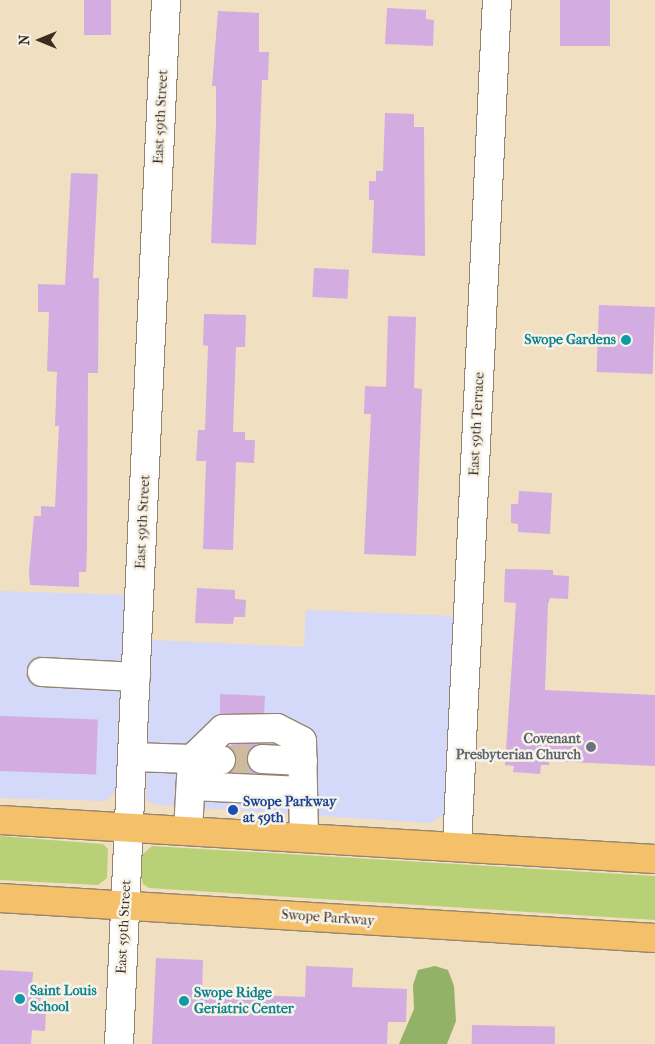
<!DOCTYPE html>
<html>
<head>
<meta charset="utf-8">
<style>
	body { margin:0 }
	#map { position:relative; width:655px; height:1044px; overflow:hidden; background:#f1dfc1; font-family:"IM FELL French Canon",serif }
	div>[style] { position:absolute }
	.built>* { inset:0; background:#d4d8f9 }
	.green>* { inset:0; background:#b9d176 }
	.forest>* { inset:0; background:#92b367 }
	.building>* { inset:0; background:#d3ace2; transform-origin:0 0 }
	.minor-tunnel>* { height:28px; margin-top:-14px; transform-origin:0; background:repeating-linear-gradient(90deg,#cdbba0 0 28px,transparent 0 42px) }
	.roads { filter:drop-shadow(1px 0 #968470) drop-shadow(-1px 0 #968470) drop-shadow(0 1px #968470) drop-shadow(0 -1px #968470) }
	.minor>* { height:28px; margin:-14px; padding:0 14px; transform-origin:14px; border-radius:14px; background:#fff }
	.major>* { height:28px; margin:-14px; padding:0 14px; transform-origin:14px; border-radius:14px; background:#f4c16a }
	.dots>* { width:14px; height:14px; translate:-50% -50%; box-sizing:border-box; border:2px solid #f7f3e8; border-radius:50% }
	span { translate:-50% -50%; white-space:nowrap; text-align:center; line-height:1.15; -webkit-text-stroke:5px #f7f3e8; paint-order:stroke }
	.street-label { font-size:14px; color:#3b2a1e }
	.culture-label { font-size:14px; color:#0d838f; font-weight:700 }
	.right { translate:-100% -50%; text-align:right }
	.left { translate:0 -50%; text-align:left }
	.worship-label { font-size:14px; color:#5b616d; font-weight:700 }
	.transit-label { font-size:14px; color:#164399; font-weight:700 }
	.north { position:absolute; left:15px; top:15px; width:50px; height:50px; -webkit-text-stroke:4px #f7f3e8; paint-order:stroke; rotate:270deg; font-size:14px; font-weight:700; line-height:20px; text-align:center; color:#3b2a1e }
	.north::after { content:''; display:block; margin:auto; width:18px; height:22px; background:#3b2a1e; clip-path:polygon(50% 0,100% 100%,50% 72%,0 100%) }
</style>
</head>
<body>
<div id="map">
	<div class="built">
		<i style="clip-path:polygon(0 591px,126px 595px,116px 792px,105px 801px,0 798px)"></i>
		<i style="clip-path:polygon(306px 610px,454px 616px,446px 807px,443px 815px,430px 823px,157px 805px,146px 801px,151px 640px,304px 647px)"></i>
	</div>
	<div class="green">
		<i style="clip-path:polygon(0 836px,103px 844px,108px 849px,107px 878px,98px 885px,0 880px)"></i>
		<i style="clip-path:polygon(152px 846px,655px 876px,655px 920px,149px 888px,143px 884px,141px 876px,142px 855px)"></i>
	</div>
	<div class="forest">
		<i style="clip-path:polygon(435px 966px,448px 970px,454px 986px,456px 1021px,447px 1044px,399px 1044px,414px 1009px,413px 985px,418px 970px)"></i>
	</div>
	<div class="building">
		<i style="left:84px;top:0;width:27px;height:35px"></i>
		<i style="left:560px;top:0;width:50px;height:46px"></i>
		<i style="clip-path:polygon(387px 8px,426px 10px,426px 19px,434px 20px,433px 46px,385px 44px)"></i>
		<i style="clip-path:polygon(218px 11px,259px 13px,259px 52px,269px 52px,268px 80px,262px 80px,256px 245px,211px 243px,216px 126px,216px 86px,212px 86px)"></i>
		<i style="clip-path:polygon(385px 113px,414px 114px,414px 127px,424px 127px,425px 256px,372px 253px,374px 200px,369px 200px,369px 181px,376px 181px,376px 171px,383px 171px)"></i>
		<i style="clip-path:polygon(71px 173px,98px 174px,93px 278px,99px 278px,98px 373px,88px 373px,87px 549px,86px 572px,79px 572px,79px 587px,30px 585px,29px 572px,34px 516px,41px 516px,41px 506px,55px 507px,59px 426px,55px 426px,57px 372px,47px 371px,49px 312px,38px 312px,38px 284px,65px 285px)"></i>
		<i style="left:314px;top:268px;width:35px;height:29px;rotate:3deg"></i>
		<i style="left:599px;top:305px;width:56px;height:67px;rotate:2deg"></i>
		<i style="clip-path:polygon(204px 314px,246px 315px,245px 347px,236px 347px,233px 432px,245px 432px,245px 440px,255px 440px,254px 463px,236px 462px,233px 550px,203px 549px,206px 461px,196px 461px,198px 430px,205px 430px,208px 346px,203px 345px)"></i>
		<i style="clip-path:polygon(388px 316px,416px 317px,414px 388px,422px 389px,416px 556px,364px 554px,371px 414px,364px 414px,365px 386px,386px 387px)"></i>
		<i style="clip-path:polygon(519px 491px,552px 493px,550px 534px,518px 532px,518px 524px,511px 523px,511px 504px,518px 504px)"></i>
		<i style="clip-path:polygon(505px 569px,553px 570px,553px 575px,569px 576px,568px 599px,550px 598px,548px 604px,545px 690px,655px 695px,655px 766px,549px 761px,549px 765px,541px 765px,540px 774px,513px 772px,514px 766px,505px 765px,516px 603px,504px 602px)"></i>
		<i style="clip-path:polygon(197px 588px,235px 590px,235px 599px,246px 600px,245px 617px,234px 617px,233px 624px,195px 623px)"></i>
		<i style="clip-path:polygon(220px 694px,265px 696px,264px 713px,220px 715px)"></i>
		<i style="left:0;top:716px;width:98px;height:55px;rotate:2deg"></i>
		<i style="clip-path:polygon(231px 744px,256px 744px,246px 759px,248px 767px,257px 773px,230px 772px,237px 760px)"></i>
		<i style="clip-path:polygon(156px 958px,203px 960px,202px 993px,305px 997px,306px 966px,353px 968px,352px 987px,407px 989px,406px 1022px,388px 1022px,387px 1044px,152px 1044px)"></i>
		<i style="clip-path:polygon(0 970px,33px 972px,32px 989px,41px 990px,40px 1009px,46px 1010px,45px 1031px,32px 1030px,31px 1044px,0 1044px)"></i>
		<i style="left:472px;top:1025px;width:83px;height:19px;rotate:1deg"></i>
	</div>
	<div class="minor-tunnel">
		<i style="left:221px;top:760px;width:41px;rotate:-1.4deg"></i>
	</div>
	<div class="roads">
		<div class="minor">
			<i style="left:42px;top:672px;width:94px;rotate:3deg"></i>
			<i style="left:132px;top:757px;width:60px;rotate:1.9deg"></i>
			<i style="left:192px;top:759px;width:43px;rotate:-44.1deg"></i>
			<i style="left:223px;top:729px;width:54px;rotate:-1.1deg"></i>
			<i style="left:277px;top:728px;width:28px;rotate:27deg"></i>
			<i style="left:302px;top:741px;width:97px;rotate:88.8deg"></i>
			<i style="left:262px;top:759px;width:41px;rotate:2.8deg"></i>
			<i style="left:191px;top:786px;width:112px;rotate:2.6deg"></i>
			<i style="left:188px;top:831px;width:72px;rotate:-86.8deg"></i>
			<i style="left:192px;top:759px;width:29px;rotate:2deg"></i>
			<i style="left:457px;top:847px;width:848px;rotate:-87.3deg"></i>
			<i style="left:119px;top:1044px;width:1045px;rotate:-87.42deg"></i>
		</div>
		<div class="major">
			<i style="left:0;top:820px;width:656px;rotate:3.41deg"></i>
			<i style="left:0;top:898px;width:656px;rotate:3.49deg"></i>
		</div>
	</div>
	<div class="dots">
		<i style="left:626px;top:340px;background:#0f9aa8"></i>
		<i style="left:591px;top:747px;background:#6b7280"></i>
		<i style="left:233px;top:810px;background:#1a4fb4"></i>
		<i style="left:20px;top:999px;background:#0f9aa8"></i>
		<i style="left:184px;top:1001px;background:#0f9aa8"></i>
	</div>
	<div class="street-label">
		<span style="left:161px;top:117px;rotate:-87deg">East 59th Street</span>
		<span style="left:477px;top:424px;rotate:-87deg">East 59th Terrace</span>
		<span style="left:143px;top:522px;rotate:-87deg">East 59th Street</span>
		<span style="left:328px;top:918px;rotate:4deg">Swope Parkway</span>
		<span style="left:124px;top:927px;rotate:-87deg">East 59th Street</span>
	</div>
	<div class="culture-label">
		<span class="right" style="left:616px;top:340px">Swope Gardens</span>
		<span class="left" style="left:30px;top:999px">Saint Louis<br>School</span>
		<span class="left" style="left:194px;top:1001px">Swope Ridge<br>Geriatric Center</span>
	</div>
	<div class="worship-label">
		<span class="right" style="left:581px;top:747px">Covenant<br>Presbyterian Church</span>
	</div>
	<div class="transit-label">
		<span class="left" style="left:243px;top:810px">Swope Parkway<br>at 59th</span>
	</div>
	<div class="north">N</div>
</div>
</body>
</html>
